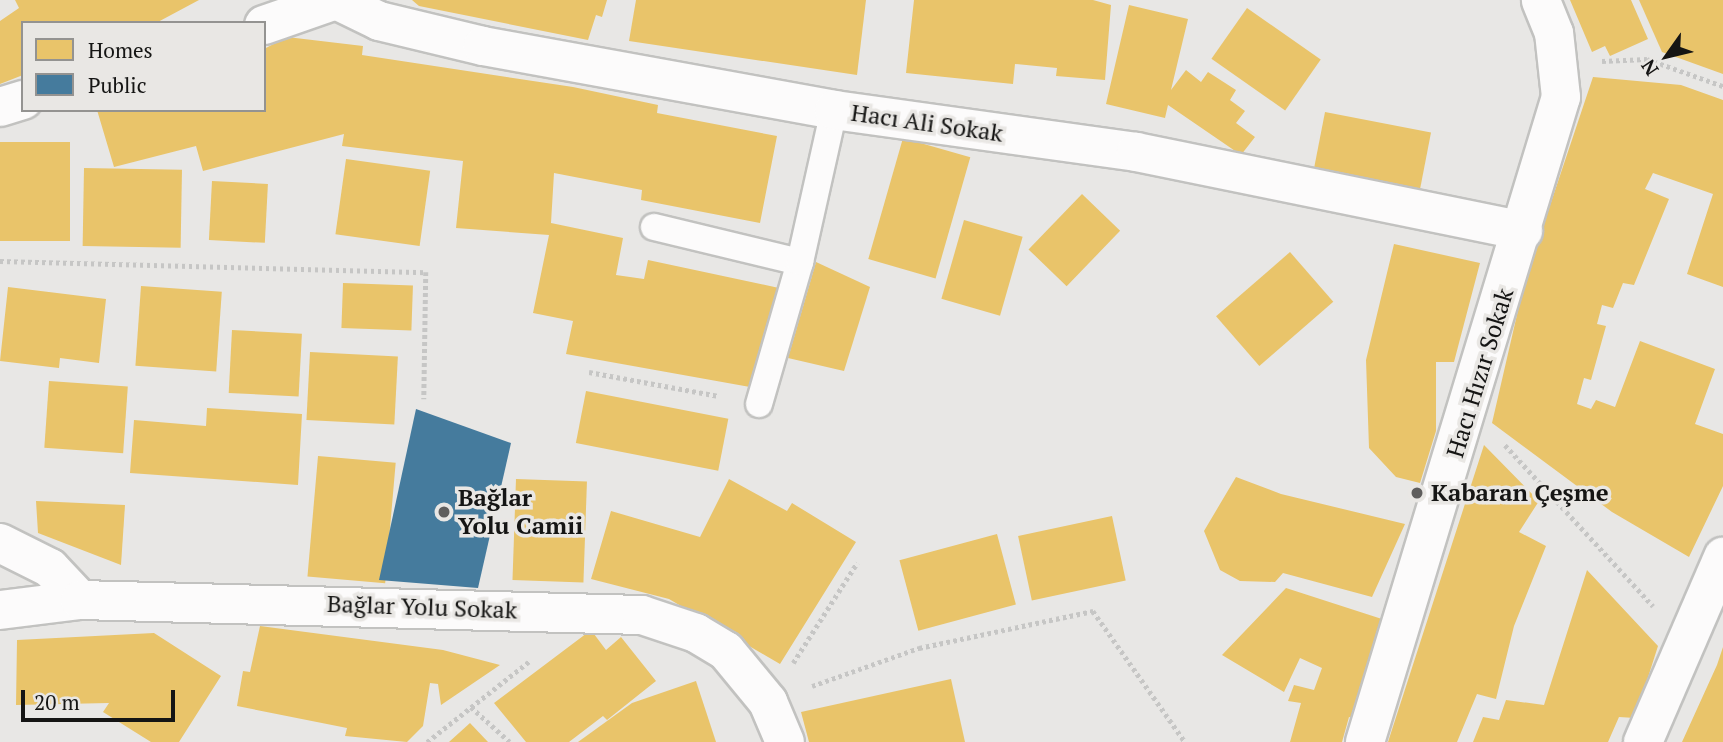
<!DOCTYPE html>
<html>
<head>
<meta charset="utf-8">
<style>
	body { margin:0 }
	#map { position:relative; width:1723px; height:742px; overflow:hidden; background:#e8e7e5; font-family:"PT Serif",serif }
	div>[style] { position:absolute }
	.homes>* { inset:0; background:#e9c46a; transform-origin:0 0 }
	.public>* { inset:0; background:#457b9d }
	.path>* { height:4.5px; margin-top:-2.25px; transform-origin:0; background:repeating-linear-gradient(90deg,#c6c6c5 0 3.5px,transparent 0 7px) }
	.roads { filter:drop-shadow(2px 0 #c2c2c0) drop-shadow(-2px 0 #c2c2c0) drop-shadow(0 2px #c2c2c0) drop-shadow(0 -2px #c2c2c0) }
	.lane>* { height:26px; margin:-13px; padding:0 13px; transform-origin:13px; border-radius:13px; background:#fcfbfb }
	.street>* { height:38px; margin:-19px; padding:0 19px; transform-origin:19px; border-radius:19px; background:#fcfbfb }
	.dots>* { width:19px; height:19px; translate:-50% -50%; box-sizing:border-box; border:4px solid #e9e7e4; border-radius:50% }
	span { translate:-50% -50%; white-space:nowrap; text-align:center; line-height:1.15; -webkit-text-stroke:7px #e9e7e4; paint-order:stroke }
	.street-label { font-size:24px; color:#151514 }
	.poi-label { font-size:24px; color:#151514; font-weight:700 }
	.left { translate:0 -50%; text-align:left }
	.legend { position:absolute; left:21px; top:21px; width:245px; height:91px; box-sizing:border-box; background:#e9e7e4; border:2px solid #949391; margin:0; padding:9px 12px; list-style:none; font-size:21px; color:#151514 }
	.legend li { display:flex; align-items:center; gap:14px; height:35px }
	.legend b { width:35px; border:2px solid #949391 }
	.north { position:absolute; left:1632px; top:21px; width:70px; height:70px; -webkit-text-stroke:5px #e9e7e4; paint-order:stroke; rotate:236deg; font-size:19px; font-weight:700; line-height:28px; text-align:center; color:#151514 }
	.north::after { content:''; display:block; margin:auto; width:24px; height:32px; background:#151514; clip-path:polygon(50% 0,100% 100%,50% 72%,0 100%) }
	.scale { position:absolute; left:21px; top:690px; width:154px; height:32px; box-sizing:border-box; border:4px solid #151514; border-top:0; padding-left:9px; font-size:21px; line-height:24px; white-space:nowrap; color:#151514; -webkit-text-stroke:5px #e9e7e4; paint-order:stroke }
</style>
</head>
<body>
<div id="map">
	<div class="homes">
		<i style="clip-path:polygon(15px 0,199px 0,156px 23px,23px 23px,23px 75px,0 84px,0 21px,19px 8px)"></i>
		<i style="clip-path:polygon(412px 0,607px 0,602px 17px,596px 15px,588px 40px,419px 6px)"></i>
		<i style="clip-path:polygon(636px 0,866px 0,857px 75px,629px 41px)"></i>
		<i style="clip-path:polygon(914px 0,1093px 0,1111px 5px,1105px 80px,1056px 76px,1057px 68px,1015px 64px,1013px 84px,906px 73px)"></i>
		<i style="clip-path:polygon(1570px 0,1631px 0,1648px 39px,1610px 56px,1605px 46px,1592px 52px)"></i>
		<i style="clip-path:polygon(1639px 0,1723px 0,1723px 74px,1662px 52px)"></i>
		<i style="clip-path:polygon(1129px 5px,1188px 19px,1171px 90px,1186px 70px,1201px 82px,1208px 72px,1236px 90px,1230px 100px,1245px 111px,1236px 123px,1255px 137px,1241px 155px,1168px 105px,1165px 118px,1106px 104px)"></i>
		<i style="left:1247px;top:8px;width:90px;height:62px;rotate:35deg"></i>
		<i style="clip-path:polygon(287px 37px,363px 46px,362px 55px,573px 87px,658px 105px,657px 113px,777px 136px,760px 223px,641px 200px,642px 190px,554px 173px,551px 223px,623px 238px,616px 275px,644px 279px,648px 260px,779px 288px,750px 387px,566px 354px,573px 321px,533px 313px,549px 235px,456px 228px,463px 161px,342px 146px,344px 134px,203px 171px,196px 146px,114px 167px,97px 110px,264px 110px,264px 49px)"></i>
		<i style="clip-path:polygon(1593px 77px,1681px 85px,1723px 100px,1723px 287px,1687px 274px,1713px 194px,1653px 173px,1645px 189px,1669px 199px,1634px 285px,1623px 283px,1613px 308px,1602px 305px,1597px 324px,1606px 326px,1591px 380px,1584px 378px,1577px 404px,1591px 409px,1596px 400px,1615px 407px,1640px 341px,1715px 369px,1695px 424px,1723px 434px,1723px 486px,1689px 557px,1612px 512px,1492px 423px,1525px 280px)"></i>
		<i style="left:1325px;top:112px;width:108px;height:65px;rotate:11deg"></i>
		<i style="left:903px;top:138px;width:70px;height:126px;rotate:16deg"></i>
		<i style="left:0;top:142px;width:70px;height:99px"></i>
		<i style="left:346px;top:159px;width:85px;height:76px;rotate:8deg"></i>
		<i style="left:84px;top:168px;width:98px;height:78px;rotate:1deg"></i>
		<i style="left:212px;top:181px;width:56px;height:59px;rotate:3deg"></i>
		<i style="left:1082px;top:194px;width:53px;height:77px;rotate:44deg"></i>
		<i style="left:964px;top:220px;width:61px;height:82px;rotate:16deg"></i>
		<i style="clip-path:polygon(1394px 244px,1480px 263px,1454px 362px,1436px 362px,1436px 431px,1420px 483px,1396px 477px,1369px 448px,1366px 360px)"></i>
		<i style="left:1290px;top:252px;width:66px;height:98px;rotate:49deg"></i>
		<i style="clip-path:polygon(816px 262px,870px 287px,844px 371px,788px 358px)"></i>
		<i style="left:343px;top:283px;width:70px;height:45px;rotate:2deg"></i>
		<i style="left:141px;top:286px;width:81px;height:80px;rotate:4deg"></i>
		<i style="clip-path:polygon(8px 287px,106px 299px,99px 363px,60px 358px,59px 368px,0 361px)"></i>
		<i style="left:232px;top:330px;width:70px;height:63px;rotate:3deg"></i>
		<i style="left:310px;top:352px;width:88px;height:68px;rotate:3deg"></i>
		<i style="left:49px;top:381px;width:79px;height:67px;rotate:4deg"></i>
		<i style="left:586px;top:391px;width:145px;height:53px;rotate:11deg"></i>
		<i style="clip-path:polygon(207px 408px,302px 414px,298px 485px,130px 473px,134px 420px,206px 426px)"></i>
		<i style="clip-path:polygon(1484px 445px,1539px 501px,1519px 532px,1546px 546px,1514px 626px,1496px 699px,1477px 694px,1457px 742px,1388px 742px)"></i>
		<i style="left:318px;top:456px;width:78px;height:121px;rotate:5deg"></i>
		<i style="clip-path:polygon(1236px 477px,1281px 494px,1405px 524px,1372px 597px,1283px 573px,1275px 582px,1240px 581px,1220px 570px,1204px 531px)"></i>
		<i style="left:516px;top:479px;width:71px;height:101px;rotate:2deg"></i>
		<i style="clip-path:polygon(729px 479px,787px 511px,792px 503px,856px 542px,780px 664px,669px 599px,591px 579px,611px 511px,700px 537px)"></i>
		<i style="clip-path:polygon(36px 501px,125px 505px,121px 565px,38px 533px)"></i>
		<i style="left:1112px;top:516px;width:66px;height:96px;rotate:78deg"></i>
		<i style="left:997px;top:534px;width:73px;height:101px;rotate:75deg"></i>
		<i style="clip-path:polygon(1587px 570px,1658px 646px,1635px 718px,1619px 717px,1608px 742px,1473px 742px,1483px 717px,1499px 720px,1506px 700px,1544px 705px)"></i>
		<i style="clip-path:polygon(1286px 588px,1385px 620px,1357px 719px,1349px 717px,1342px 742px,1290px 742px,1301px 703px,1288px 701px,1294px 685px,1314px 690px,1322px 668px,1300px 658px,1284px 692px,1222px 655px)"></i>
		<i style="clip-path:polygon(260px 626px,443px 650px,500px 665px,441px 705px,438px 684px,430px 683px,423px 726px,407px 742px,345px 736px,347px 728px,237px 706px,243px 671px,250px 672px)"></i>
		<i style="clip-path:polygon(591px 630px,606px 650px,621px 637px,656px 681px,607px 720px,603px 716px,569px 742px,526px 742px,494px 703px)"></i>
		<i style="clip-path:polygon(154px 633px,221px 676px,179px 742px,151px 742px,103px 712px,109px 703px,16px 705px,17px 640px)"></i>
		<i style="clip-path:polygon(1723px 647px,1723px 742px,1682px 742px,1717px 665px)"></i>
		<i style="clip-path:polygon(951px 679px,965px 742px,809px 742px,801px 712px)"></i>
		<i style="clip-path:polygon(696px 681px,716px 742px,578px 742px,632px 703px)"></i>
		<i style="clip-path:polygon(470px 723px,488px 742px,449px 742px)"></i>
	</div>
	<div class="public">
		<i style="clip-path:polygon(416px 409px,511px 443px,478px 588px,379px 580px)"></i>
	</div>
	<div class="path">
		<i style="left:1602px;top:61px;width:45px;rotate:-2.5deg"></i>
		<i style="left:1647px;top:59px;width:81px;rotate:19.6deg"></i>
		<i style="left:0;top:261px;width:426px;rotate:1.5deg"></i>
		<i style="left:426px;top:272px;width:127px;rotate:90.9deg"></i>
		<i style="left:589px;top:372px;width:132px;rotate:10.5deg"></i>
		<i style="left:1505px;top:445px;width:219px;rotate:47.4deg"></i>
		<i style="left:793px;top:663px;width:119px;rotate:-57.4deg"></i>
		<i style="left:812px;top:686px;width:114px;rotate:-19.6deg"></i>
		<i style="left:919px;top:648px;width:178px;rotate:-12deg"></i>
		<i style="left:1093px;top:611px;width:160px;rotate:54.9deg"></i>
		<i style="left:471px;top:707px;width:52px;rotate:41.9deg"></i>
		<i style="left:427px;top:742px;width:132px;rotate:-38.3deg"></i>
	</div>
	<div class="roads">
		<div class="lane">
			<i style="left:654px;top:227px;width:150px;rotate:13.5deg"></i>
			<i style="left:759px;top:404px;width:148px;rotate:-73.9deg"></i>
			<i style="left:800px;top:262px;width:156px;rotate:-77.4deg"></i>
		</div>
		<div class="street">
			<i style="left:336px;top:0;width:48px;rotate:26deg"></i>
			<i style="left:379px;top:21px;width:107px;rotate:13.5deg"></i>
			<i style="left:483px;top:46px;width:357px;rotate:10.3deg"></i>
			<i style="left:834px;top:110px;width:305px;rotate:7.9deg"></i>
			<i style="left:1136px;top:152px;width:395px;rotate:11.5deg"></i>
			<i style="left:264px;top:25px;width:76px;rotate:-19.1deg"></i>
			<i style="left:0;top:107px;width:24px;rotate:-17deg"></i>
			<i style="left:0;top:543px;width:56px;rotate:26.6deg"></i>
			<i style="left:50px;top:568px;width:44px;rotate:46.8deg"></i>
			<i style="left:0;top:610px;width:81px;rotate:-7.1deg"></i>
			<i style="left:80px;top:600px;width:562px;rotate:1.53deg"></i>
			<i style="left:642px;top:615px;width:57px;rotate:18.4deg"></i>
			<i style="left:696px;top:633px;width:35px;rotate:31deg"></i>
			<i style="left:726px;top:651px;width:66px;rotate:50.5deg"></i>
			<i style="left:768px;top:702px;width:43px;rotate:67deg"></i>
			<i style="left:1365px;top:742px;width:674px;rotate:-73.1deg"></i>
			<i style="left:1561px;top:97px;width:64px;rotate:-96.2deg"></i>
			<i style="left:1554px;top:33px;width:35px;rotate:-112deg"></i>
			<i style="left:1643px;top:742px;width:202px;rotate:-66.6deg"></i>
		</div>
	</div>
	<div class="dots">
		<i style="left:1417px;top:493px;background:#5f5e5d"></i>
		<i style="left:444px;top:512px;background:#5f5e5d"></i>
	</div>
	<div class="street-label">
		<span style="left:927px;top:123px;rotate:8deg">Hacı Ali Sokak</span>
		<span style="left:1480px;top:373px;rotate:-73deg">Hacı Hızır Sokak</span>
		<span style="left:422px;top:607px;rotate:2deg">Bağlar Yolu Sokak</span>
	</div>
	<div class="poi-label">
		<span class="left" style="left:1431px;top:493px">Kabaran Çeşme</span>
		<span class="left" style="left:458px;top:512px">Bağlar<br>Yolu Camii</span>
	</div>
	<ul class="legend">
	<li><b style="height:19px;background:#e9c46a"></b>Homes</li>
	<li><b style="height:19px;background:#457b9d"></b>Public</li>
	</ul>
	<div class="north">N</div>
	<div class="scale">20 m</div>
</div>
</body>
</html>
